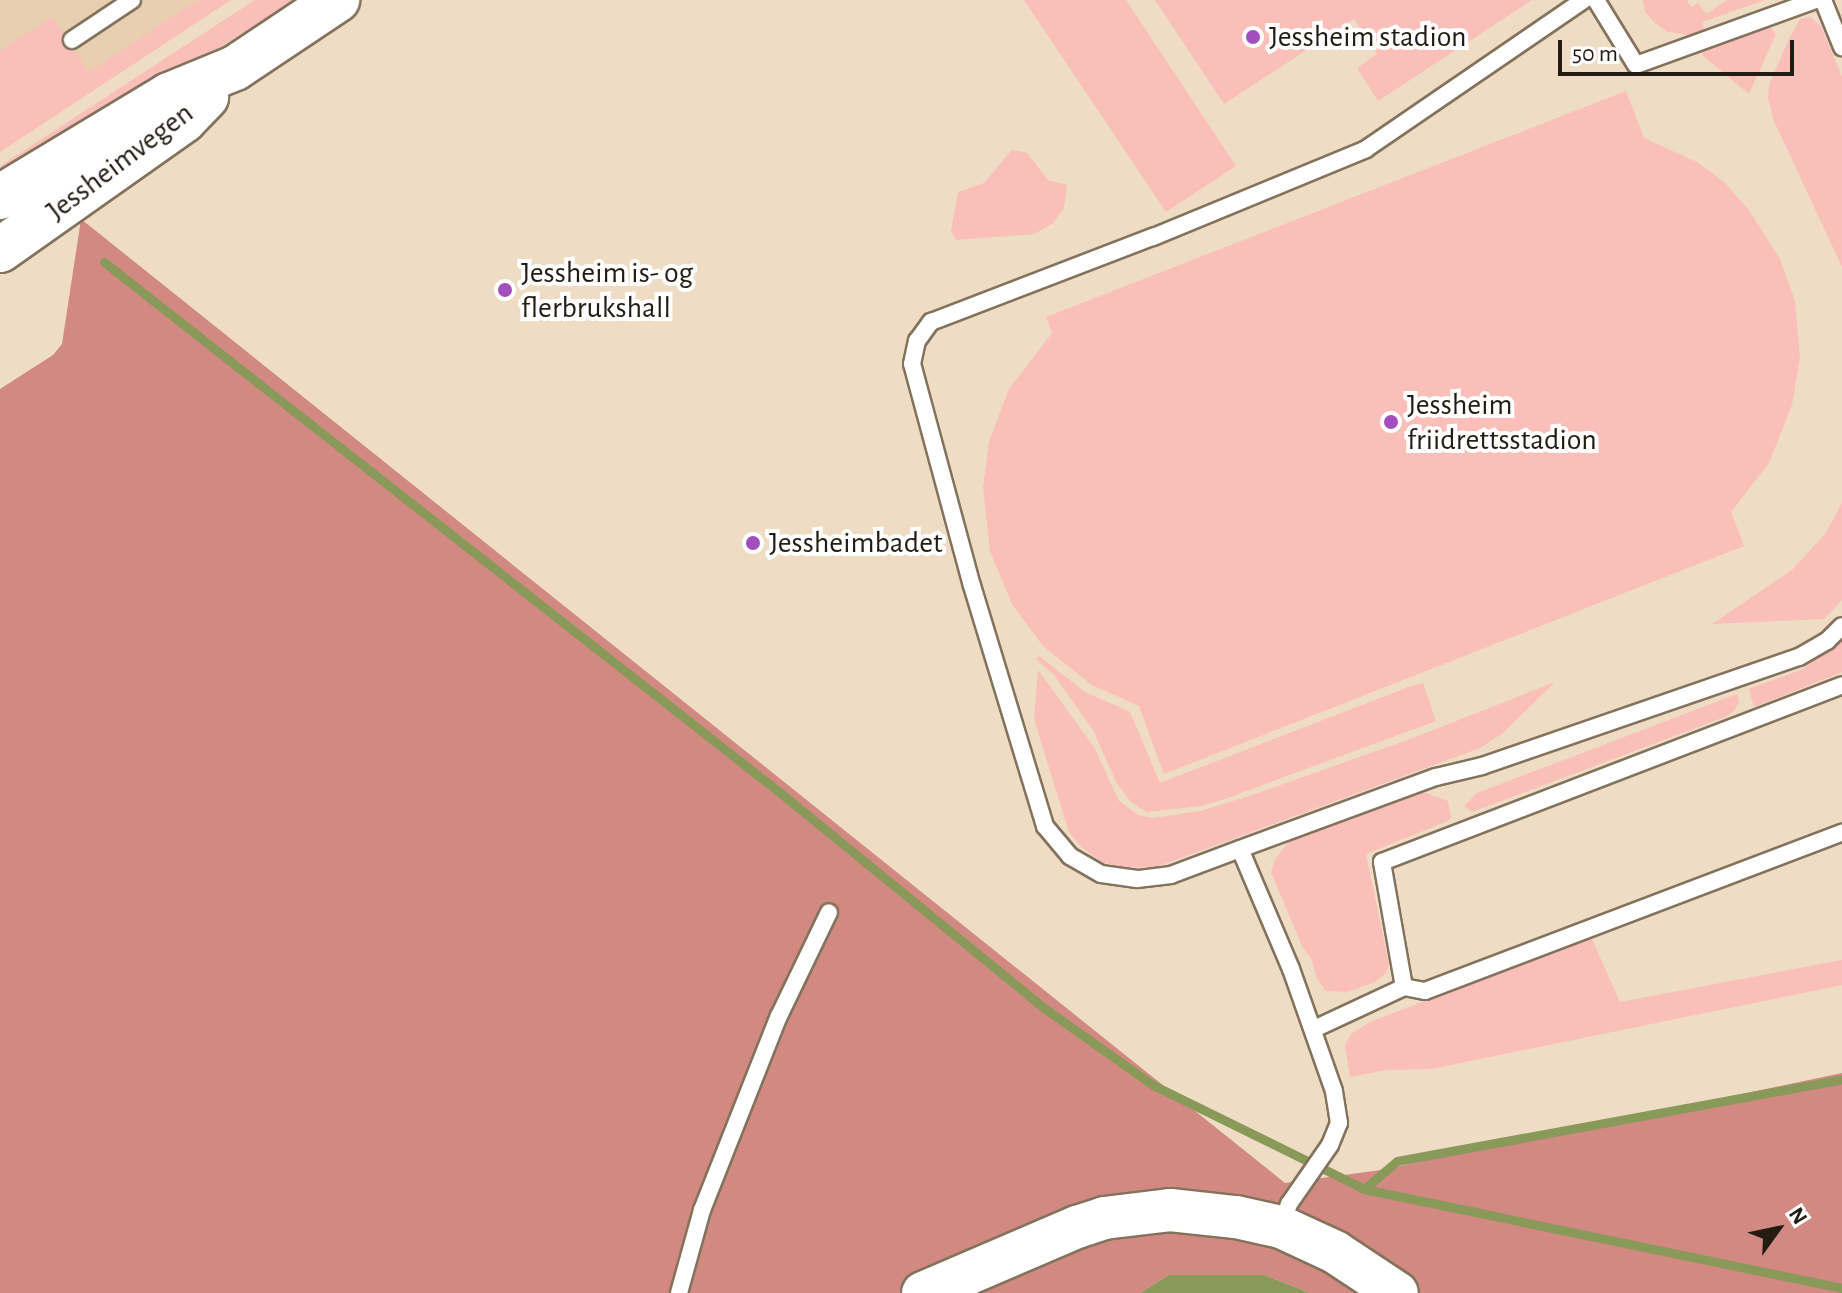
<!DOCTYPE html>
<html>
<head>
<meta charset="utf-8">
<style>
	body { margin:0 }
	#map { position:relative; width:1842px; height:1293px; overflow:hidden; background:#efdcc4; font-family:"Alegreya Sans",sans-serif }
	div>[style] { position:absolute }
	.built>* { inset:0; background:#e7cfb0 }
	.green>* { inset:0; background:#f9bfb8 }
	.forest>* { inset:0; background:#d18981 }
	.water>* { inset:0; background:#899959 }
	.stream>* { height:9px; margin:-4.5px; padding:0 4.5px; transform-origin:4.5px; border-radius:4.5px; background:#899959 }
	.roads { filter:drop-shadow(2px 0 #83725c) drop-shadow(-2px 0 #83725c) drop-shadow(0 2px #83725c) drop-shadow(0 -2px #83725c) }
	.service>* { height:16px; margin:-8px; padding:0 8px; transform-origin:8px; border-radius:8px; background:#fff }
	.tertiary>* { height:42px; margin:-21px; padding:0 21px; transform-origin:21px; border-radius:21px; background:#fff }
	.primary>* { height:44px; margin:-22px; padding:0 22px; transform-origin:22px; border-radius:22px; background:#fff }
	.dots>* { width:22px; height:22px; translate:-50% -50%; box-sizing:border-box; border:4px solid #fff; border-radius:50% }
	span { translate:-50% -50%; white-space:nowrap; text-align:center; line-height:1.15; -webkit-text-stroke:8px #fff; paint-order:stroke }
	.poi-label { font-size:30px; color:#231c13 }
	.left { translate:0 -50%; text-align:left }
	.street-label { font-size:30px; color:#231c13 }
	.north { position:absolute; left:1738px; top:1189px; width:80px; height:80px; -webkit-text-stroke:6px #fff; paint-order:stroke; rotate:57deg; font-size:22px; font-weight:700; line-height:32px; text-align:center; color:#231c13 }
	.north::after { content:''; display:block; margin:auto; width:28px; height:36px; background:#231c13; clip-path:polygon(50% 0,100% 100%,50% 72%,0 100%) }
	.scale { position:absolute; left:1558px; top:40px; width:236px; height:36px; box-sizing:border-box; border:4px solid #231c13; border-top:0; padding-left:10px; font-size:24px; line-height:28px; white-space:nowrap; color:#231c13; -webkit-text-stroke:6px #fff; paint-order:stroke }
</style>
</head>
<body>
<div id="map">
	<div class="built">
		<i style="clip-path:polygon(0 0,207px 0,0 138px)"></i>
	</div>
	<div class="green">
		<i style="clip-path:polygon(198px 0,231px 0,0 152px,0 51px,52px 17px,89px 72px)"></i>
		<i style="clip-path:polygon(255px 0,297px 0,0 182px,0 166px)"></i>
		<i style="clip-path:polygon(1024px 0,1126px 0,1236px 166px,1166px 212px)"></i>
		<i style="clip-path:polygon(1155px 0,1532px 0,1378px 101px,1357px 68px,1377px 54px,1354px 19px,1224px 104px)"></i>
		<i style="clip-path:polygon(1643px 0,1687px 0,1691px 7px,1698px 3px,1706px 14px,1727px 0,1765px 0,1702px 22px,1705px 33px,1697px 36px,1668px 32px,1655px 23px,1645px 12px)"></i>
		<i style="clip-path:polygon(1810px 17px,1821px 26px,1842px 77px,1842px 267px,1774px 121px,1768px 98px,1769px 85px,1789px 39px,1800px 19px)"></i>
		<i style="clip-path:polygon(1770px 27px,1776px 34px,1749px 94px,1702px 55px,1706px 48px)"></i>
		<i style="clip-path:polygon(1626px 91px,1644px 138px,1697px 162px,1724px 182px,1748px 209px,1780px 259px,1795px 301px,1800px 357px,1792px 405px,1769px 463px,1731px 512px,1744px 546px,1164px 774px,1139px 706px,1092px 685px,1043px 646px,1012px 604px,990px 551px,983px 487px,989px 442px,1009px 389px,1052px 333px,1046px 317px)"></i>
		<i style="clip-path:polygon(1012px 150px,1027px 153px,1048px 180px,1067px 185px,1064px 208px,1052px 224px,1034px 234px,956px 240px,951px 231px,958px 192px,984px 183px)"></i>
		<i style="clip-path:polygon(1842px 503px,1842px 600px,1824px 619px,1712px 624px,1792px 570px,1825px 534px)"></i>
		<i style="clip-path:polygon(1842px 637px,1842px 672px,1754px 707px,1749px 689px,1803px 669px)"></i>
		<i style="clip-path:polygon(1039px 656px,1085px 692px,1130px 712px,1160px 783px,1411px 686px,1423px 683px,1436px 721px,1222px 800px,1201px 806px,1147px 812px,1131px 802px,1116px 782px,1093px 730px,1054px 675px,1036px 659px)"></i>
		<i style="clip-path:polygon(1038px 670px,1094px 747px,1119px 801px,1138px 815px,1153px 818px,1201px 811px,1255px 794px,1413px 738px,1555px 682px,1503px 733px,1480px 748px,1156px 867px,1122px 868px,1102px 862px,1080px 846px,1069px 832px,1034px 719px)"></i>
		<i style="clip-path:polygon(1737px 694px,1739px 702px,1734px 711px,1725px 717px,1472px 812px,1464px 806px,1477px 793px)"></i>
		<i style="clip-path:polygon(1426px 793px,1448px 801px,1451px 817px,1448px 821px,1366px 854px,1389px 964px,1386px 973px,1375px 982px,1348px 992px,1326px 991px,1316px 977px,1312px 960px,1302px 946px,1271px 872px,1276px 858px,1294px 835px,1413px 794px)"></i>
		<i style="clip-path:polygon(1591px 937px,1620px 1002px,1842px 960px,1842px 985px,1431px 1069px,1386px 1070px,1350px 1077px,1345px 1046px,1351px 1034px,1370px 1022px)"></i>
	</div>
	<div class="forest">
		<i style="clip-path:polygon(81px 219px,1285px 1183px,1381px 1170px,1842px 1073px,1842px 1293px,1310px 1293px,1264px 1275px,1169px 1275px,1140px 1293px,0 1293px,0 389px,53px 355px,62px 344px)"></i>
	</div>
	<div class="water">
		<i style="clip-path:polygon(1169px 1275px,1264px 1275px,1310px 1293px,1140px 1293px)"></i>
	</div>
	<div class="stream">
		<i style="left:104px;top:262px;width:863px;rotate:38.13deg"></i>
		<i style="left:783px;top:795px;width:340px;rotate:39.2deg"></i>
		<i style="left:1047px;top:1010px;width:130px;rotate:35.3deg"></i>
		<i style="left:1153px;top:1085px;width:235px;rotate:26.2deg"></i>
		<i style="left:1364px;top:1189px;width:488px;rotate:11.7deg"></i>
		<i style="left:1364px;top:1189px;width:43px;rotate:-40.3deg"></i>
		<i style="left:1397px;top:1161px;width:452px;rotate:-10.4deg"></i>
	</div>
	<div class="roads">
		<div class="service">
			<i style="left:1596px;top:0;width:76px;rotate:58.4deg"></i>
			<i style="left:1636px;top:65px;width:191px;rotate:-19.9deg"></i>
			<i style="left:1823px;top:0;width:51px;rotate:68deg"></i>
			<i style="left:72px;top:40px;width:72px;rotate:-33.7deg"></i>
			<i style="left:1240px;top:849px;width:209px;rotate:-20.2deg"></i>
			<i style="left:1436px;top:777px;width:47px;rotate:-13.4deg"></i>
			<i style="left:1482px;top:766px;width:335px;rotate:-19deg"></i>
			<i style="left:1799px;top:657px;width:32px;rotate:-30deg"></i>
			<i style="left:1827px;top:641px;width:21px;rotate:-45deg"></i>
			<i style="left:1404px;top:987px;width:127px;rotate:-100deg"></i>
			<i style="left:1382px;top:862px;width:493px;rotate:-21deg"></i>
			<i style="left:1314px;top:1029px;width:99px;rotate:-25deg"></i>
			<i style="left:1404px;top:987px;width:21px;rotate:11deg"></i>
			<i style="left:1425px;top:991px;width:446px;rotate:-20.8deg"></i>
			<i style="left:1281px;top:1227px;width:24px;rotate:-71deg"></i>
			<i style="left:1289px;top:1204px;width:72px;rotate:-55.2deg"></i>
			<i style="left:1330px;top:1145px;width:24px;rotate:-68deg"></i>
			<i style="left:1339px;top:1123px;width:32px;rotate:-99deg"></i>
			<i style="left:1334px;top:1091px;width:129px;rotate:-109.4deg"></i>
			<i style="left:1291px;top:969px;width:130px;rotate:-113deg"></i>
			<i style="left:1240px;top:849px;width:74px;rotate:159.4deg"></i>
			<i style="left:1171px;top:875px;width:34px;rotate:173deg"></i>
			<i style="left:1137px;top:879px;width:36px;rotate:-172deg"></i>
			<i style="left:1101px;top:874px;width:36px;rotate:-150deg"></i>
			<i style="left:1070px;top:856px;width:39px;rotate:-130deg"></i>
			<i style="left:1045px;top:826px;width:251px;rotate:-106.9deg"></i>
			<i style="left:972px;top:586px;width:230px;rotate:-105.1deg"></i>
			<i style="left:912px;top:364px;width:24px;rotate:-78deg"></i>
			<i style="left:917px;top:341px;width:24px;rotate:-54deg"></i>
			<i style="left:931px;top:322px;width:238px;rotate:-21deg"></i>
			<i style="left:1153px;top:237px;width:230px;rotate:-22.4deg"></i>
			<i style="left:1366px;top:149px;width:264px;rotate:-34.4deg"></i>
			<i style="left:679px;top:1293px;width:86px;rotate:-74.5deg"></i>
			<i style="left:702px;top:1210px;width:209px;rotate:-68.4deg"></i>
			<i style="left:779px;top:1016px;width:115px;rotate:-64.3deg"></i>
		</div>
		<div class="tertiary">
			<i style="left:923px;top:1293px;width:168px;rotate:-23.2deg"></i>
			<i style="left:1077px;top:1227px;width:28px;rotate:-18deg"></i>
			<i style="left:1104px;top:1218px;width:66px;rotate:-6.9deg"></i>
			<i style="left:1170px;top:1210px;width:66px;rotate:6.1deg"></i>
			<i style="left:1236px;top:1217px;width:46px;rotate:12.5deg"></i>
			<i style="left:1281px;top:1227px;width:60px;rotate:24.8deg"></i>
			<i style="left:1335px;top:1252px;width:74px;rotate:33.5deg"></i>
		</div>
		<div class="primary">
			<i style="left:0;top:197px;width:197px;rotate:-31.1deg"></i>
			<i style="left:169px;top:95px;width:71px;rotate:-22.2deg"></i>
			<i style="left:235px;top:68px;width:123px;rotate:-33.7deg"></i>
			<i style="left:0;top:250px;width:225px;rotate:-35.2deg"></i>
			<i style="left:184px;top:120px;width:32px;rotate:-46deg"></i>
		</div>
	</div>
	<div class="dots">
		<i style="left:1253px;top:37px;background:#a14fbe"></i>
		<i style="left:505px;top:290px;background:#a14fbe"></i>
		<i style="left:1391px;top:422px;background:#a14fbe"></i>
		<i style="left:753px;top:543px;background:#a14fbe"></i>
	</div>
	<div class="poi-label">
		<span class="left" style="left:1269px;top:37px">Jessheim stadion</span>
		<span class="left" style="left:521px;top:290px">Jessheim is- og<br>flerbrukshall</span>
		<span class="left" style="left:1407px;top:422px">Jessheim<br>friidrettsstadion</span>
		<span class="left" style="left:769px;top:543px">Jessheimbadet</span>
	</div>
	<div class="street-label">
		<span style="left:120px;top:162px;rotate:-37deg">Jessheimvegen</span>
	</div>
	<div class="north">N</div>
	<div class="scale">50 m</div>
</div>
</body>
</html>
